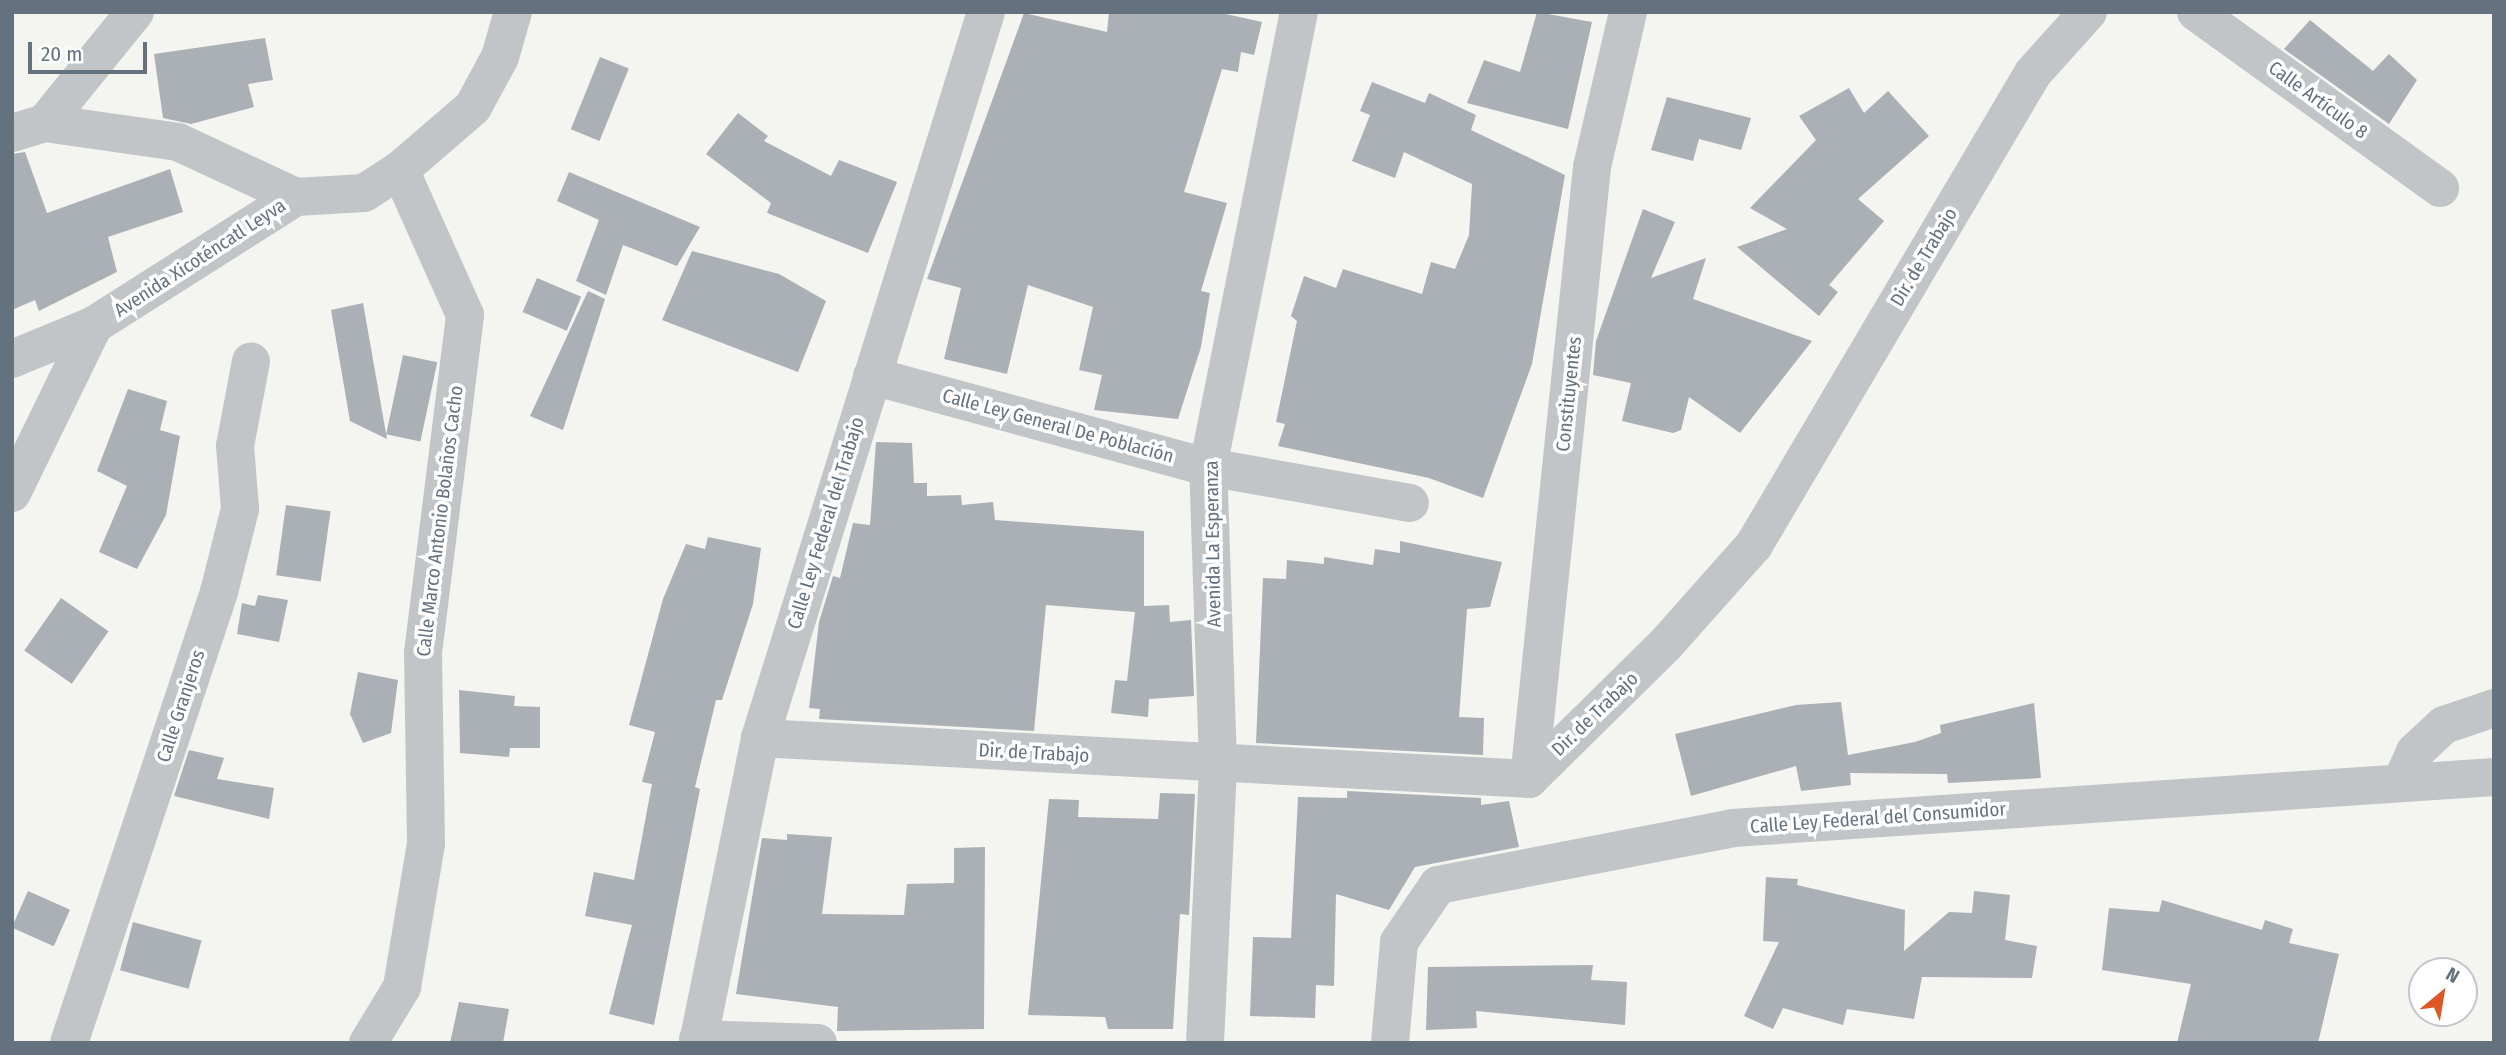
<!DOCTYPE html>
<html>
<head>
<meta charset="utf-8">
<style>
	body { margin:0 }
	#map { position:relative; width:2506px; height:1055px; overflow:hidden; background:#f4f4f0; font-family:"Fira Sans Condensed",sans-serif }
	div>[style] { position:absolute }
	.building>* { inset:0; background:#aab0b6; transform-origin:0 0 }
	.minor>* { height:38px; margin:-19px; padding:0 19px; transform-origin:19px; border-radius:19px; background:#c2c5c8 }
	span { translate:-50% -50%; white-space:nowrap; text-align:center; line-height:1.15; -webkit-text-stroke:7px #fff; paint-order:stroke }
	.street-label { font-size:19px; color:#647280 }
	.frame { position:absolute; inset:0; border:14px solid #647280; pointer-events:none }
	.north { position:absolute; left:2408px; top:957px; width:70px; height:70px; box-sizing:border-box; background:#fff; border:2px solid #c1c7cc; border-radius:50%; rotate:30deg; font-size:19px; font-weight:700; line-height:28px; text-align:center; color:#647280 }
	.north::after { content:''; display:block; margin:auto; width:24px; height:32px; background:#dd5827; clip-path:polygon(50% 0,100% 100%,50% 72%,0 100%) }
	.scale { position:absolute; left:28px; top:42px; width:119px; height:32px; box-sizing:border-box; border:4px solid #647280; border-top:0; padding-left:9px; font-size:21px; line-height:24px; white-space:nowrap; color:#647280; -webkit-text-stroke:5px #fff; paint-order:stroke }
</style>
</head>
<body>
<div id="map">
	<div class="building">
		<i style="clip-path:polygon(1109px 12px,1217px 12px,1262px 22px,1254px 55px,1241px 52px,1238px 72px,1222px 69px,1184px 192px,1227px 203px,1201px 291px,1210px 293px,1201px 347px,1178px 419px,1094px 410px,1102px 375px,1079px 370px,1093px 307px,1028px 285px,1007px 374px,944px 359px,961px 288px,927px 279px,1024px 13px,1107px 32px)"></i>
		<i style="clip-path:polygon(1537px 12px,1592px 22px,1568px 129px,1467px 103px,1484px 60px,1520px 72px)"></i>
		<i style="clip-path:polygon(2310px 20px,2373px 71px,2389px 54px,2417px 80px,2389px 124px,2284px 49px)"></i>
		<i style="clip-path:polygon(265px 38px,273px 80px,248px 84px,254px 107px,191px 124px,163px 118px,154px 54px)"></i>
		<i style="left:600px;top:57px;width:31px;height:78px;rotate:22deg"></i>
		<i style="clip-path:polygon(1372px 82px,1425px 103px,1429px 93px,1476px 115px,1471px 130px,1565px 175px,1532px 364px,1483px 498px,1429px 478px,1278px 446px,1285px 424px,1276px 422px,1297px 321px,1291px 316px,1304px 276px,1336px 288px,1343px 269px,1422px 294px,1431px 262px,1455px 269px,1469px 235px,1472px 184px,1404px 152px,1395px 178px,1352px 161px,1370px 115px,1360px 111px)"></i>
		<i style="clip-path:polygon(1849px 88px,1864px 113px,1888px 91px,1929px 136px,1858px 199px,1884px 221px,1829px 285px,1838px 292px,1819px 316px,1737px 247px,1787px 229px,1750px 208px,1816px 140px,1799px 116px)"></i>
		<i style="clip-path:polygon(1667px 97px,1751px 118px,1741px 150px,1699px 139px,1693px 161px,1651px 150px)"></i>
		<i style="clip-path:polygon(738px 113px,768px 136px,764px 141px,831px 176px,839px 160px,897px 182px,868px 253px,767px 213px,771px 203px,706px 154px)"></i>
		<i style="clip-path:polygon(25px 152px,47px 213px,170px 169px,183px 212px,108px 237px,117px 272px,39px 311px,35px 300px,12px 310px,12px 154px)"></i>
		<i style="clip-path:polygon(569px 172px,700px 227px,677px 266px,623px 245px,606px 295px,576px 281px,599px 220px,557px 201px)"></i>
		<i style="clip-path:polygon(1643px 209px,1675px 222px,1651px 278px,1706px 258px,1693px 299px,1812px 341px,1740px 433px,1689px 397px,1681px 430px,1673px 433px,1622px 421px,1631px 383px,1593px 375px,1596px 341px)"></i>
		<i style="clip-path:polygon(692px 251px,779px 274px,826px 301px,798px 372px,662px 320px)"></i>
		<i style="left:537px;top:278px;width:48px;height:37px;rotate:23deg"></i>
		<i style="clip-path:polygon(588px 291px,605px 299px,563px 430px,530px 416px)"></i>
		<i style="clip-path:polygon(363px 303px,387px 439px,350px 421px,331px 310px)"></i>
		<i style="left:403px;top:355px;width:35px;height:81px;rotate:12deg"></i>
		<i style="clip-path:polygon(128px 389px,167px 401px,160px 430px,180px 436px,166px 515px,137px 569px,99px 552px,127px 486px,97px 471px)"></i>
		<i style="clip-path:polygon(876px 442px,912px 443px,914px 483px,927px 483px,927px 496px,961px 495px,962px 505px,993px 502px,995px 520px,1144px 531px,1144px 606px,1169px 605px,1170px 622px,1191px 620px,1194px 696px,1149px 699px,1148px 717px,1111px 713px,1115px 680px,1127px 681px,1135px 612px,1046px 605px,1034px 731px,819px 719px,820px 709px,809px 708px,819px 622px,833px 576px,840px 578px,853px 523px,870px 525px)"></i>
		<i style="left:286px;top:505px;width:45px;height:71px;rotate:8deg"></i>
		<i style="clip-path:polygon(708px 537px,761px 548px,753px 604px,722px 700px,716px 700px,695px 787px,700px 789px,654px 1025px,609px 1014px,632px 925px,585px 916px,594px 872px,634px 880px,652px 784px,642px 782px,655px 732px,629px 725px,663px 599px,686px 544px,705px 549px)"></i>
		<i style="clip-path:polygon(1400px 541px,1502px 562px,1490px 607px,1467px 609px,1459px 717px,1484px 718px,1483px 755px,1256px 743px,1263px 578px,1286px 579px,1287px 560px,1324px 564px,1324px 557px,1373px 565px,1375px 549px,1400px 553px)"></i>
		<i style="clip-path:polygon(258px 595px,288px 600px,279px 642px,237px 634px,242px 603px,255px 606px)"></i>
		<i style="left:61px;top:598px;width:58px;height:64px;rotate:35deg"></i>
		<i style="clip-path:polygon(358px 672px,398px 680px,391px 733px,363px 743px,350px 714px)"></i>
		<i style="clip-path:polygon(459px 690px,515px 696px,514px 706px,540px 707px,540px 748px,510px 748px,509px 757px,460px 753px)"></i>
		<i style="clip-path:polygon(1841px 702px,1848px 755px,1915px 742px,1941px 733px,1940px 725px,2034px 703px,2041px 778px,1948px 783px,1947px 774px,1850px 773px,1851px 785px,1801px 791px,1796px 766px,1691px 796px,1675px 734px,1796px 705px)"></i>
		<i style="clip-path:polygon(189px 750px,224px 758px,217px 779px,274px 788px,269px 819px,174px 796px)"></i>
		<i style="clip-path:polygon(1347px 791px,1481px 798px,1481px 805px,1509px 801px,1519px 847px,1415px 867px,1389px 910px,1336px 894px,1334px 986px,1316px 985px,1315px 1018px,1250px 1016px,1253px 937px,1291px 938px,1298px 797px,1347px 798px)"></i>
		<i style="clip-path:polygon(1160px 793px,1195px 794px,1189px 915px,1180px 914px,1173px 1029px,1108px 1029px,1105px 1017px,1028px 1015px,1049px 799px,1079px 800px,1078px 817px,1158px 819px)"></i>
		<i style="clip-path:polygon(787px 834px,832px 837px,822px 914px,904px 915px,907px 884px,954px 883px,954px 848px,985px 847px,984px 1029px,837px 1031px,838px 1007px,736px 994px,762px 838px,787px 840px)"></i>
		<i style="clip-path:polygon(1766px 877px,1798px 879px,1797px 885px,1905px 910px,1904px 951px,1949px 912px,1972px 913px,1974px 891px,2010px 895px,2005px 940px,2037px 946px,2032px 978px,1922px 977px,1914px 1019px,1847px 1009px,1843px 1025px,1783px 1008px,1773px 1029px,1744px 1016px,1779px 942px,1763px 941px)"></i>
		<i style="left:28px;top:891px;width:46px;height:40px;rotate:24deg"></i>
		<i style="clip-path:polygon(2162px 900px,2262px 930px,2265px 920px,2293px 929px,2289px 943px,2339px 954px,2318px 1043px,2177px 1043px,2191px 984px,2102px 970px,2109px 908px,2159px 912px)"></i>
		<i style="left:133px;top:922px;width:71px;height:50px;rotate:15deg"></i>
		<i style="clip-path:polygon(1593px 965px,1591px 980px,1627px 982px,1625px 1025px,1476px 1011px,1477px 1028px,1426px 1030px,1428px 967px)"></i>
		<i style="clip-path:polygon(459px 1002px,509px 1009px,503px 1043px,450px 1043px)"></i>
	</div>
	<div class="minor">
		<i style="left:2196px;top:12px;width:301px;rotate:35.8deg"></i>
		<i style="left:45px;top:123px;width:143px;rotate:-51deg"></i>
		<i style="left:12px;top:133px;width:34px;rotate:-17deg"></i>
		<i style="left:45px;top:123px;width:134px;rotate:8.1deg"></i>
		<i style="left:178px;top:142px;width:130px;rotate:25deg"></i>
		<i style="left:12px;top:359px;width:89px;rotate:-22.5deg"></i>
		<i style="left:94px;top:325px;width:239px;rotate:-32.4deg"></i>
		<i style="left:296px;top:197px;width:68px;rotate:-3.4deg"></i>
		<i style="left:364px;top:193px;width:43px;rotate:-32.6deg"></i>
		<i style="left:400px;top:170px;width:96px;rotate:-40.8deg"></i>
		<i style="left:473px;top:107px;width:57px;rotate:-61.6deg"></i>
		<i style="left:500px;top:57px;width:47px;rotate:-73.9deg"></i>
		<i style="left:872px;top:376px;width:348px;rotate:15.2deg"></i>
		<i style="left:1208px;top:467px;width:205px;rotate:10.1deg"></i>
		<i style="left:12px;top:493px;width:187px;rotate:-64deg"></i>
		<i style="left:760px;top:738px;width:770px;rotate:3.05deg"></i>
		<i style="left:1529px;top:779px;width:192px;rotate:-44.6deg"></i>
		<i style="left:1666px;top:644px;width:132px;rotate:-48.4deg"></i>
		<i style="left:1754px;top:545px;width:548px;rotate:-59.41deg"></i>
		<i style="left:2033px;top:73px;width:82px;rotate:-48deg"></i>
		<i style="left:1529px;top:779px;width:615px;rotate:-84.12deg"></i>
		<i style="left:1592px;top:167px;width:159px;rotate:-76.9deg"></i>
		<i style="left:2402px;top:781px;width:32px;rotate:-66deg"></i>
		<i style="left:2415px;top:752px;width:40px;rotate:-43deg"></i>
		<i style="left:2444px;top:725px;width:53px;rotate:-18.8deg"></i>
		<i style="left:698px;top:1039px;width:120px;rotate:1.9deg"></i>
		<i style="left:69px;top:1043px;width:475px;rotate:-71.6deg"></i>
		<i style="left:219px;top:592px;width:86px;rotate:-75.8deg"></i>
		<i style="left:240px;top:509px;width:63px;rotate:-94.5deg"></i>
		<i style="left:235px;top:446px;width:86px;rotate:-79.3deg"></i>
		<i style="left:368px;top:1043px;width:66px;rotate:-58.7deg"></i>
		<i style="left:402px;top:987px;width:146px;rotate:-80.5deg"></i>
		<i style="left:426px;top:843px;width:190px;rotate:-90.9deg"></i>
		<i style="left:423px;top:653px;width:341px;rotate:-82.9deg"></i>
		<i style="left:465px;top:315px;width:159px;rotate:-114.1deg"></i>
		<i style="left:698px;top:1043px;width:311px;rotate:-78.5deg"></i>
		<i style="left:760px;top:738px;width:760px;rotate:-72.71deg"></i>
		<i style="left:1205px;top:1043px;width:280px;rotate:-87.3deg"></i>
		<i style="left:1218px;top:763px;width:296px;rotate:-91.9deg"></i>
		<i style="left:1208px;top:467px;width:464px;rotate:-78.7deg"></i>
		<i style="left:1390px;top:1043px;width:101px;rotate:-84.9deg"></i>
		<i style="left:1399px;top:942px;width:69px;rotate:-55.6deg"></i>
		<i style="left:1438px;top:885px;width:300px;rotate:-10.9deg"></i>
		<i style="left:1733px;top:828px;width:763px;rotate:-3.83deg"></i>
	</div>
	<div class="street-label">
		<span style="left:2318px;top:100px;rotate:36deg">Calle Artículo 8</span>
		<span style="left:1924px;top:257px;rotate:-59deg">Dir. de Trabajo</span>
		<span style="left:200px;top:258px;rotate:-33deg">Avenida Xicoténcatl Leyva</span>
		<span style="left:1569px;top:394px;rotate:-84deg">Constituyentes</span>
		<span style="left:1058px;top:426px;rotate:15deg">Calle Ley General De Población</span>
		<span style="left:440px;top:521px;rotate:-83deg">Calle Marco Antonio Bolaños Cacho</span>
		<span style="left:826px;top:523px;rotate:-73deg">Calle Ley Federal del Trabajo</span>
		<span style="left:1213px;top:544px;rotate:-91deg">Avenida La Esperanza</span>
		<span style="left:181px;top:706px;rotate:-72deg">Calle Granjeros</span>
		<span style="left:1595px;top:714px;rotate:-44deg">Dir. de Trabajo</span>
		<span style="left:1034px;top:753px;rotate:3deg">Dir. de Trabajo</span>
		<span style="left:1878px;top:818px;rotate:-4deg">Calle Ley Federal del Consumidor</span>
	</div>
	<div class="frame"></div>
	<div class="north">N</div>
	<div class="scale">20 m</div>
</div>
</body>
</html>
